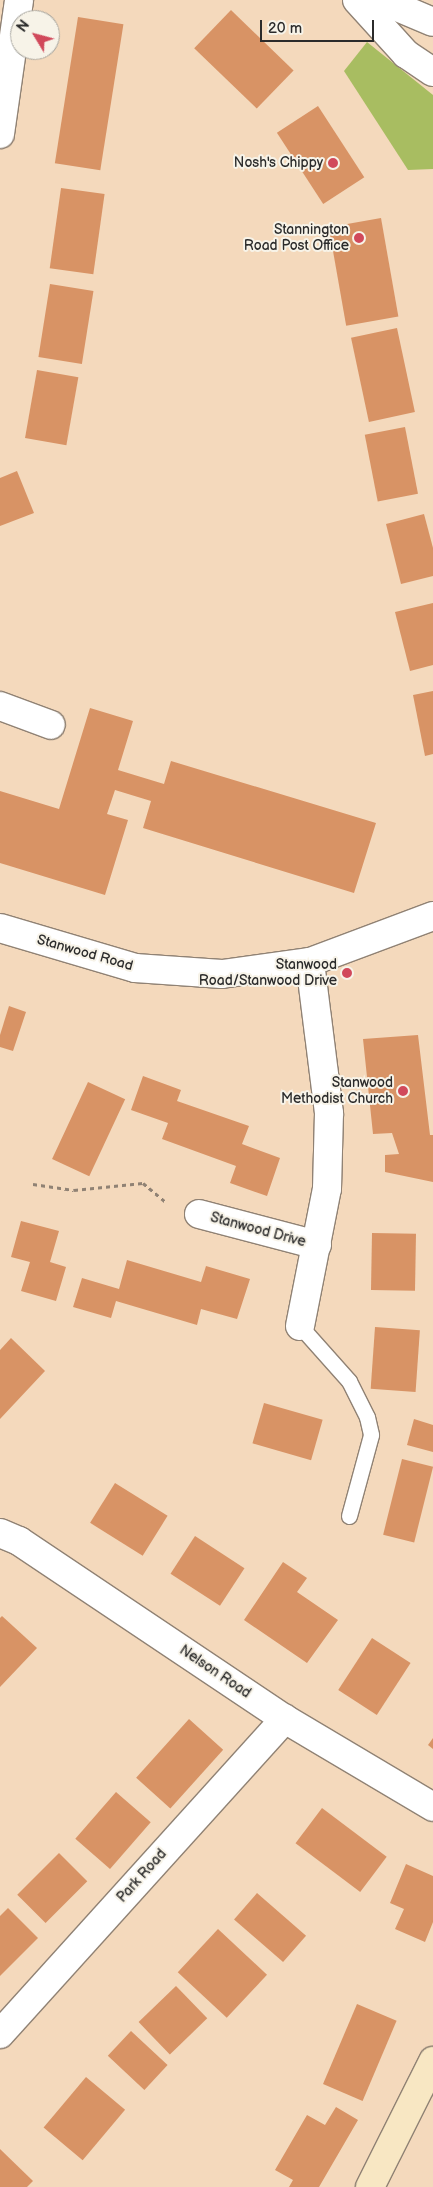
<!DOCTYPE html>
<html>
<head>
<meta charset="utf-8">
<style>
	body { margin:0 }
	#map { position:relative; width:433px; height:2187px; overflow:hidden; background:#f4d9bc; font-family:"Balsamiq Sans",sans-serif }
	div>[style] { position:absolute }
	.green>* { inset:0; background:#a8bd61 }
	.building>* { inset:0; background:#d89365; transform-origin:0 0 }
	.path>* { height:3px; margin-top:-1.5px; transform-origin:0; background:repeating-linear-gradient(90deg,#908274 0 4px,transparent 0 8px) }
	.roads { filter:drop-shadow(1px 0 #908274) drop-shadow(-1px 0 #908274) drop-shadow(0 1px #908274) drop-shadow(0 -1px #908274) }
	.lane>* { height:15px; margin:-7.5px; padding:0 7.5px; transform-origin:7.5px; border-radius:7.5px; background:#fff }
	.street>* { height:28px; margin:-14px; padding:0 14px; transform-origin:14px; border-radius:14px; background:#fff }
	.secondary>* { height:28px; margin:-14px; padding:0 14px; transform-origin:14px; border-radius:14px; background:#f8e7c3 }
	.dots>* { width:14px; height:14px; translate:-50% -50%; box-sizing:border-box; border:2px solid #f7f3e8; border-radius:50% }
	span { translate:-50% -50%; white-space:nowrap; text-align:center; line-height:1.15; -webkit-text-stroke:4px #f7f3e8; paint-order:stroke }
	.poi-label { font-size:14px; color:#2b2b2b }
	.right { translate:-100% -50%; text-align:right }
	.street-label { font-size:14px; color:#2b2b2b }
	.north { position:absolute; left:10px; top:10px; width:50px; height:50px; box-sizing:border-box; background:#f7f3e8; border:1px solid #a5a39c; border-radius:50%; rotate:307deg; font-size:14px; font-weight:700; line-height:20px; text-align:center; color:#2b2b2b }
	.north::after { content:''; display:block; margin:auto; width:18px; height:22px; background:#d1495b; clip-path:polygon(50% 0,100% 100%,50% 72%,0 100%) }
	.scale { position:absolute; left:260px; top:20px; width:114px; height:22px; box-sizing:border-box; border:2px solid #2b2b2b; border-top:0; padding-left:6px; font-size:15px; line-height:18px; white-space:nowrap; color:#2b2b2b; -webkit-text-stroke:4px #f7f3e8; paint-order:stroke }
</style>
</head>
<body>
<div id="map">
	<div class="green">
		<i style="clip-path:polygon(367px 42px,433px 95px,433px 169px,408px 170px,344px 71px)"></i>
	</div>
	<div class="building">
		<i style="left:231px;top:10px;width:87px;height:53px;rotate:44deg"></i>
		<i style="left:78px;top:17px;width:46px;height:148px;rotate:9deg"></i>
		<i style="left:318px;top:106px;width:85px;height:49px;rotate:57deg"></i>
		<i style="left:61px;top:188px;width:44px;height:81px;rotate:8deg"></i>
		<i style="left:381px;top:218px;width:100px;height:53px;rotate:80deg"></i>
		<i style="left:50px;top:284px;width:44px;height:74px;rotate:9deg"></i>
		<i style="left:397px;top:328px;width:86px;height:47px;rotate:78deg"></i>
		<i style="left:37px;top:370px;width:42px;height:69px;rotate:10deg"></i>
		<i style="left:405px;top:427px;width:68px;height:41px;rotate:79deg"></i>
		<i style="clip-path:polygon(17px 471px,34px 513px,0 526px,0 478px)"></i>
		<i style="clip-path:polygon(424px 514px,433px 548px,433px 576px,401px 584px,386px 524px)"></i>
		<i style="clip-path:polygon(433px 603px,433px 665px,410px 671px,395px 612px)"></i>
		<i style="clip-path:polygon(433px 691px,433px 754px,425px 756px,413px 695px)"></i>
		<i style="clip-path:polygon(90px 708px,133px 721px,118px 770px,164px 784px,171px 761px,376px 823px,354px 893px,143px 828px,151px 801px,115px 790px,107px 814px,128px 820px,105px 895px,0 863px,0 791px,59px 809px)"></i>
		<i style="clip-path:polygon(9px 1006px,26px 1012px,13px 1051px,0 1047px,0 1035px)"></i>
		<i style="clip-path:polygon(418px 1035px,430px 1135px,433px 1135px,433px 1182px,385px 1172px,385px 1155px,399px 1154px,392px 1133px,373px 1134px,363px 1039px)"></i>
		<i style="clip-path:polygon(143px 1076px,181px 1090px,177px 1101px,249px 1126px,242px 1144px,280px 1158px,267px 1196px,230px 1183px,236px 1166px,162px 1139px,168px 1123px,131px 1110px)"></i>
		<i style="left:88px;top:1082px;width:41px;height:85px;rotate:25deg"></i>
		<i style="clip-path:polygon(21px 1221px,59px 1231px,50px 1262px,66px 1267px,56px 1301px,21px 1291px,30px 1262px,11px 1257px)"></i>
		<i style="left:372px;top:1233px;width:44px;height:57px;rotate:1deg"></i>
		<i style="clip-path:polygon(127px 1260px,201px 1282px,206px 1266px,250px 1279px,237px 1319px,201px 1309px,197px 1325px,116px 1301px,111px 1318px,73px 1307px,82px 1278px,119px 1289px)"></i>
		<i style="left:375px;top:1327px;width:45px;height:62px;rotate:4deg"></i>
		<i style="clip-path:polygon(11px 1338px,45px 1371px,0 1419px,0 1350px)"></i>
		<i style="left:264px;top:1403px;width:61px;height:42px;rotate:16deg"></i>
		<i style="clip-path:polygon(414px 1419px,433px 1425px,433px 1452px,407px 1445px)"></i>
		<i style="left:402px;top:1459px;width:32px;height:78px;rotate:14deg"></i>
		<i style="left:115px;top:1483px;width:62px;height:47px;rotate:32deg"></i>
		<i style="left:195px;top:1536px;width:59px;height:45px;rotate:33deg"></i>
		<i style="clip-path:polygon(283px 1562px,307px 1578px,297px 1592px,338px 1620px,307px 1663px,244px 1620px)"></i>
		<i style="clip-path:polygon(2px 1616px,37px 1648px,0 1687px,0 1618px)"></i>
		<i style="left:372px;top:1638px;width:46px;height:62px;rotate:33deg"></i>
		<i style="left:189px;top:1719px;width:46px;height:79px;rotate:42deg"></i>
		<i style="clip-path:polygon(433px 1738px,433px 1749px,428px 1745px)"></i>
		<i style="left:116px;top:1792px;width:46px;height:62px;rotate:41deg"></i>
		<i style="left:322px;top:1808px;width:81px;height:44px;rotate:37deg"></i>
		<i style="left:59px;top:1853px;width:40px;height:59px;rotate:45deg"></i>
		<i style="clip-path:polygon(406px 1864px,433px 1876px,433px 1922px,425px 1942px,395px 1929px,404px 1909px,390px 1903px)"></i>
		<i style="left:257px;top:1893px;width:65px;height:35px;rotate:41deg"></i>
		<i style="clip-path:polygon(8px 1908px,38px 1938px,0 1976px,0 1916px)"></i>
		<i style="left:218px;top:1929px;width:67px;height:59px;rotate:43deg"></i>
		<i style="left:176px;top:1986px;width:45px;height:52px;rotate:46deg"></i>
		<i style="left:357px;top:2004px;width:43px;height:87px;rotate:23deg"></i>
		<i style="left:131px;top:2031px;width:50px;height:34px;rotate:43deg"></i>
		<i style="left:86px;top:2077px;width:51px;height:66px;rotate:40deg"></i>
		<i style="clip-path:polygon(336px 2107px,358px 2120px,319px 2187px,289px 2187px,293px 2180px,275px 2170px,307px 2115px,325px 2125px)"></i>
		<i style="clip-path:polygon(0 2149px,33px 2181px,27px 2187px,0 2187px)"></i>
	</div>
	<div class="path">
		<i style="left:33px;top:1184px;width:41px;rotate:8.3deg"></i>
		<i style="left:74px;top:1190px;width:69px;rotate:-5.8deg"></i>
		<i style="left:143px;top:1183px;width:31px;rotate:40deg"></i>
	</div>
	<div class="roads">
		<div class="lane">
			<i style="left:300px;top:1326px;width:74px;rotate:48.3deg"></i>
			<i style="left:349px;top:1381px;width:40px;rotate:63.4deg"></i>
			<i style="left:367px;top:1417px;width:18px;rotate:77deg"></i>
			<i style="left:371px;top:1435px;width:84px;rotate:105.2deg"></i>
		</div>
		<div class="street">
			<i style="left:357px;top:0;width:73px;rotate:47.8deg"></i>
			<i style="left:406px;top:54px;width:32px;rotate:34deg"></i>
			<i style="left:381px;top:0;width:56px;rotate:22.9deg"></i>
			<i style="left:0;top:134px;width:135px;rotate:-81.9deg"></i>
			<i style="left:0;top:706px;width:54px;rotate:20.4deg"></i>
			<i style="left:0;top:928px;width:141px;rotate:16.5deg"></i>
			<i style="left:135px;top:968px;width:87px;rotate:3.9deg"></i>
			<i style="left:222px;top:974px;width:89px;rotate:-7.8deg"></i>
			<i style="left:310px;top:962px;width:131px;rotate:-20.5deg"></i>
			<i style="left:199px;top:1214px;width:122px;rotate:14.7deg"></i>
			<i style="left:300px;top:1326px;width:140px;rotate:-78.9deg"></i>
			<i style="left:327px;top:1189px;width:76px;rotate:-88.5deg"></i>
			<i style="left:329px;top:1113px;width:152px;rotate:-97.2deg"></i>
			<i style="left:0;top:1533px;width:21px;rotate:23deg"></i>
			<i style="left:19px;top:1541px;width:320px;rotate:33.8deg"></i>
			<i style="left:285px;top:1719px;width:172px;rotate:30.7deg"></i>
			<i style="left:0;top:2034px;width:425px;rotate:-47.9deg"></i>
		</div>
		<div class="secondary">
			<i style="left:370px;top:2187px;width:141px;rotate:-63.4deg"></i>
		</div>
	</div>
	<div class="dots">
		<i style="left:333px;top:163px;background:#d1495b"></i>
		<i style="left:359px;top:238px;background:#d1495b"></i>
		<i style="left:347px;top:973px;background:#d1495b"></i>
		<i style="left:403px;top:1091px;background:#d1495b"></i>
	</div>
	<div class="poi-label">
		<span class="right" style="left:323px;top:163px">Nosh's Chippy</span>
		<span class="right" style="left:349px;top:238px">Stannington<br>Road Post Office</span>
		<span class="right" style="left:337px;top:973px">Stanwood<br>Road/Stanwood Drive</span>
		<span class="right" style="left:393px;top:1091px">Stanwood<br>Methodist Church</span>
	</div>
	<div class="street-label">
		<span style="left:85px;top:953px;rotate:16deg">Stanwood Road</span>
		<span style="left:258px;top:1230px;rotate:15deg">Stanwood Drive</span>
		<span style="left:215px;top:1672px;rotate:34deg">Nelson Road</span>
		<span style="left:142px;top:1876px;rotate:-48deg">Park Road</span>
	</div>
	<div class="north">N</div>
	<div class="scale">20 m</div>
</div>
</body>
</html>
